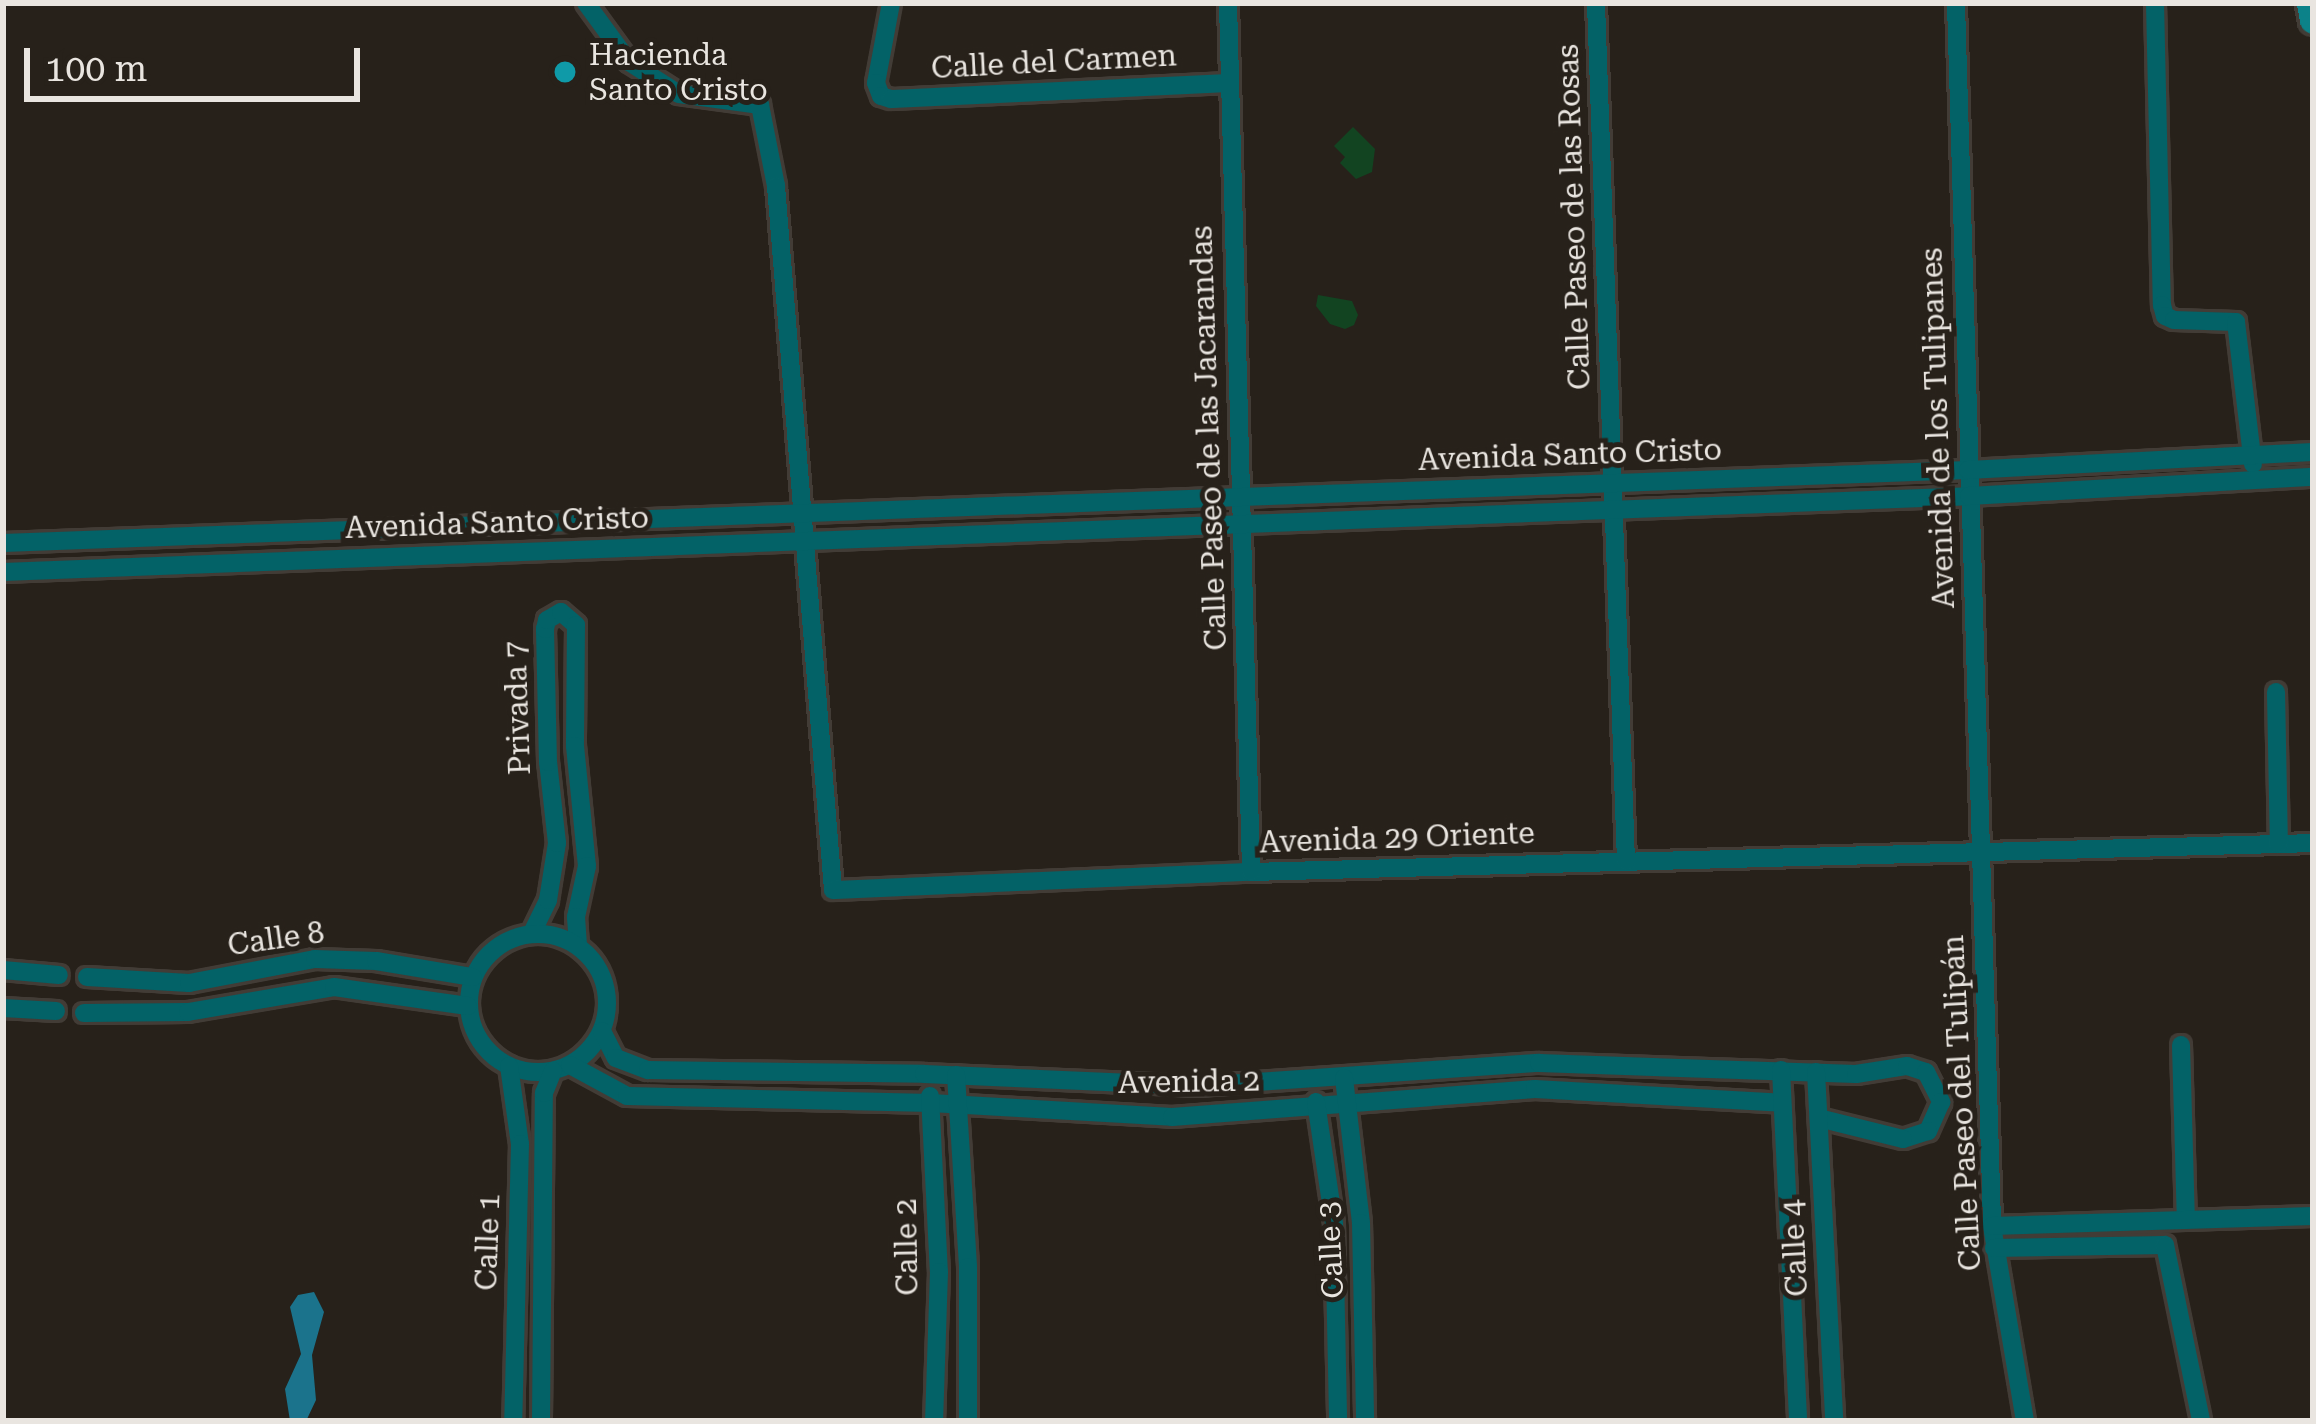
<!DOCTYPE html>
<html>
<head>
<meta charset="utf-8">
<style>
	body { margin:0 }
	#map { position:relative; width:2316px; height:1424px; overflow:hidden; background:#27211a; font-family:"Roboto Serif",serif }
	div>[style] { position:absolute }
	.green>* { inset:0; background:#124421 }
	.water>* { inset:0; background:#1b738c }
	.roads { filter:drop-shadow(3px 0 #423c36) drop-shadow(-3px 0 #423c36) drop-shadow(0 3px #423c36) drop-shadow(0 -3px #423c36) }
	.street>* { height:18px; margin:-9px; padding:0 9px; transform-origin:9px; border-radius:9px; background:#036267 }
	.street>.ring { margin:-9px; padding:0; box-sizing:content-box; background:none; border:18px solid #036267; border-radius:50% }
	.secondary>* { height:27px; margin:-13.5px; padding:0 13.5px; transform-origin:13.5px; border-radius:13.5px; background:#0c8289 }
	.dots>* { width:33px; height:33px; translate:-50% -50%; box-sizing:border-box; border:6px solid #27211a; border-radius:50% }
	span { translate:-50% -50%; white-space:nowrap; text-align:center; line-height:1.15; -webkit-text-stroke:10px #27211a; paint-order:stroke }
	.poi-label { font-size:30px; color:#e9e5e0 }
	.left { translate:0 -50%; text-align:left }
	.street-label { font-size:30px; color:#e9e5e0 }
	.frame { position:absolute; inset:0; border:6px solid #e9e5e0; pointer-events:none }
	.scale { position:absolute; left:24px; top:48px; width:336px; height:54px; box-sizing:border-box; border:6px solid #e9e5e0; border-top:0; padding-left:15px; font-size:36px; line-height:42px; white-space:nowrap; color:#e9e5e0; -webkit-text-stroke:9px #27211a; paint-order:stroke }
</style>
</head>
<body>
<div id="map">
	<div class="green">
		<i style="clip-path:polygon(1353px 127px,1375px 149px,1372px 172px,1356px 179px,1340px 163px,1345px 157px,1334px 146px)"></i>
		<i style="clip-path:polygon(1318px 295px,1352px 301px,1358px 315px,1354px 325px,1345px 329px,1330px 324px,1316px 306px)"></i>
	</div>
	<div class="water">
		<i style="clip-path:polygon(314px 1292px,324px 1312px,312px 1355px,316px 1400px,307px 1419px,290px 1421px,285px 1389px,301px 1354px,290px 1307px,298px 1295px)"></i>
	</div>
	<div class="roads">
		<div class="street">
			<i style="left:586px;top:3px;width:73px;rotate:53.9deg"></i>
			<i style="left:629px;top:62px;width:59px;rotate:32.6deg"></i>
			<i style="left:679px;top:94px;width:82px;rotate:7.7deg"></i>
			<i style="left:760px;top:105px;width:83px;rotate:78.8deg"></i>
			<i style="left:776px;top:186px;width:706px;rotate:85.37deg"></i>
			<i style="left:833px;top:890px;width:418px;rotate:-2.5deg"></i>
			<i style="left:1251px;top:872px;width:1062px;rotate:-1.56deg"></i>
			<i style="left:891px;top:3px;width:81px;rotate:100.6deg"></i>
			<i style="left:876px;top:83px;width:14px;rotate:69deg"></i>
			<i style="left:881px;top:96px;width:10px;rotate:17deg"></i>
			<i style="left:891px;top:99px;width:339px;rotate:-2.7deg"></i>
			<i style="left:1228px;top:3px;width:869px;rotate:88.48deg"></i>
			<i style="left:1596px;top:3px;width:859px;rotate:88deg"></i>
			<i style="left:1956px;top:3px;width:1224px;rotate:88.31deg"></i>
			<i style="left:1992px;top:1226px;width:198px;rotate:80.4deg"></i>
			<i style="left:2155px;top:3px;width:302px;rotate:88.7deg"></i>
			<i style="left:2162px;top:305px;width:11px;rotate:75deg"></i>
			<i style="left:2165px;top:316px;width:10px;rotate:24deg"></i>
			<i style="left:2174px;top:320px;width:62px;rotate:1.8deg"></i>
			<i style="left:2236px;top:322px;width:143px;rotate:83.2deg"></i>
			<i style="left:3px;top:543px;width:1966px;rotate:-2.13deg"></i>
			<i style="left:1968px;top:470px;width:345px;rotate:-3deg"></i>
			<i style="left:3px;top:572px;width:1967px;rotate:-2.21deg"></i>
			<i style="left:1969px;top:496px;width:345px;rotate:-3.2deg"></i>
			<i style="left:2276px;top:692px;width:152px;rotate:88.9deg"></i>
			<i style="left:532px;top:933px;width:37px;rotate:-64deg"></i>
			<i style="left:548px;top:900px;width:58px;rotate:-81deg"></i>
			<i style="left:557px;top:843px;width:81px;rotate:-96.3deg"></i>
			<i style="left:548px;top:762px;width:133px;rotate:-91.3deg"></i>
			<i style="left:545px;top:629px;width:9px;rotate:-77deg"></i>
			<i style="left:547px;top:620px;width:16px;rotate:-30deg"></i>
			<i style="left:561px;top:612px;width:20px;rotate:41deg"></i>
			<i style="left:576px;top:625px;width:121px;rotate:90.5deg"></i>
			<i style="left:575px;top:746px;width:121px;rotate:84.3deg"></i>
			<i style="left:587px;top:866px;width:52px;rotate:102.2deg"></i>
			<i style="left:576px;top:917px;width:28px;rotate:86deg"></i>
			<i class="ring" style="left:469px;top:934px;width:120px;height:120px"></i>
			<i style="left:3px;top:970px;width:56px;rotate:5.1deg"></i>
			<i style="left:87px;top:977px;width:102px;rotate:3.4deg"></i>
			<i style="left:189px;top:983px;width:128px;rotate:-10.8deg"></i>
			<i style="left:315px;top:959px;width:61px;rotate:1.9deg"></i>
			<i style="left:376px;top:961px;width:98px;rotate:9.4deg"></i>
			<i style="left:3px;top:1008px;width:53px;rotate:3.2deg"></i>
			<i style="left:84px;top:1013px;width:104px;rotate:-0.6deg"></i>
			<i style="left:188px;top:1012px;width:148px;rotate:-9.7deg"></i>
			<i style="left:334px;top:987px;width:135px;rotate:8.1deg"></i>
			<i style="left:602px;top:1031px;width:30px;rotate:63deg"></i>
			<i style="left:616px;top:1058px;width:34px;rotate:21deg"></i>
			<i style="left:648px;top:1070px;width:276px;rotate:0.8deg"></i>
			<i style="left:924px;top:1074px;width:274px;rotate:2.5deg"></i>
			<i style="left:1198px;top:1086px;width:342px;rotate:-3.9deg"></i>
			<i style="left:1539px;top:1063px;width:317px;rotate:2deg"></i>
			<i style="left:1856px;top:1074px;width:52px;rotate:-8.9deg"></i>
			<i style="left:1907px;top:1066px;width:20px;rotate:18deg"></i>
			<i style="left:1926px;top:1072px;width:34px;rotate:63deg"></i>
			<i style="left:1941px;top:1102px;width:32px;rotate:114deg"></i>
			<i style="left:1928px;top:1131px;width:26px;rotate:162deg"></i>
			<i style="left:1903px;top:1139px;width:87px;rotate:-166deg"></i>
			<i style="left:2181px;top:1045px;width:175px;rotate:88.4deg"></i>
			<i style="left:570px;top:1065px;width:65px;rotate:28.5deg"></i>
			<i style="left:627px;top:1096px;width:304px;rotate:1.3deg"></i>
			<i style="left:931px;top:1103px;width:241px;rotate:3.3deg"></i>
			<i style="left:1172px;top:1117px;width:364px;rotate:-4.4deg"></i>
			<i style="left:1535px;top:1089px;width:247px;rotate:3.2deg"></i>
			<i style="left:509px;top:1066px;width:79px;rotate:82deg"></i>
			<i style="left:520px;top:1144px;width:277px;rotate:91.4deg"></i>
			<i style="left:1781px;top:1070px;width:351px;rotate:87.2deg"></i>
			<i style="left:1816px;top:1072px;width:349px;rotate:87deg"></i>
			<i style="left:956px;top:1075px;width:192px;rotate:86.4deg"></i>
			<i style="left:968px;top:1267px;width:154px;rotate:90deg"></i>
			<i style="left:1344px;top:1078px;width:146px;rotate:83.3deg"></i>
			<i style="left:1361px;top:1223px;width:198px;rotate:88.8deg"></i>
			<i style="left:930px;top:1096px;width:176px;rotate:87.1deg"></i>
			<i style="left:939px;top:1272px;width:149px;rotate:91.9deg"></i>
			<i style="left:1316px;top:1102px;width:123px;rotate:81.6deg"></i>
			<i style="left:1334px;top:1224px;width:197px;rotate:88.8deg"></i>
			<i style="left:1992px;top:1226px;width:321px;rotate:-1.8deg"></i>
			<i style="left:1994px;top:1248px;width:171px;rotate:-1deg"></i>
			<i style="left:2165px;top:1245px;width:180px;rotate:78.4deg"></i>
			<i style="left:541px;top:1421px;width:328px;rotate:-89.5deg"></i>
			<i style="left:544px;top:1093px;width:24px;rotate:-68deg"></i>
		</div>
		<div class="secondary">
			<i style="left:2310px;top:3px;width:17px;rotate:80deg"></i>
		</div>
	</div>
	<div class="dots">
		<i style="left:565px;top:72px;background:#0f9aa8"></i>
	</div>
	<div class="poi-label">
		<span class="left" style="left:589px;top:72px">Hacienda<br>Santo Cristo</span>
	</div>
	<div class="street-label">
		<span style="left:1054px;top:62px;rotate:-3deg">Calle del Carmen</span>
		<span style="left:1574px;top:217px;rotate:-92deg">Calle Paseo de las Rosas</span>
		<span style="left:1938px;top:428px;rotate:-92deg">Avenida de los Tulipanes</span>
		<span style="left:1209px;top:438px;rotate:-92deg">Calle Paseo de las Jacarandas</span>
		<span style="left:1570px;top:455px;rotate:-2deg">Avenida Santo Cristo</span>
		<span style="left:497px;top:523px;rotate:-2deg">Avenida Santo Cristo</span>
		<span style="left:518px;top:708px;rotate:-92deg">Privada 7</span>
		<span style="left:1397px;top:838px;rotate:-2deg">Avenida 29 Oriente</span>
		<span style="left:276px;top:939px;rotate:-8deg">Calle 8</span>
		<span style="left:1189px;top:1082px;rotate:-1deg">Avenida 2</span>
		<span style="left:1962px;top:1103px;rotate:-93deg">Calle Paseo del Tulipán</span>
		<span style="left:488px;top:1242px;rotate:-88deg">Calle 1</span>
		<span style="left:907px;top:1247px;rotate:-91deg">Calle 2</span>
		<span style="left:1795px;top:1248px;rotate:-93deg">Calle 4</span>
		<span style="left:1331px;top:1250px;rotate:-93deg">Calle 3</span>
	</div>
	<div class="frame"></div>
	<div class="scale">100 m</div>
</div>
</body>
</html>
